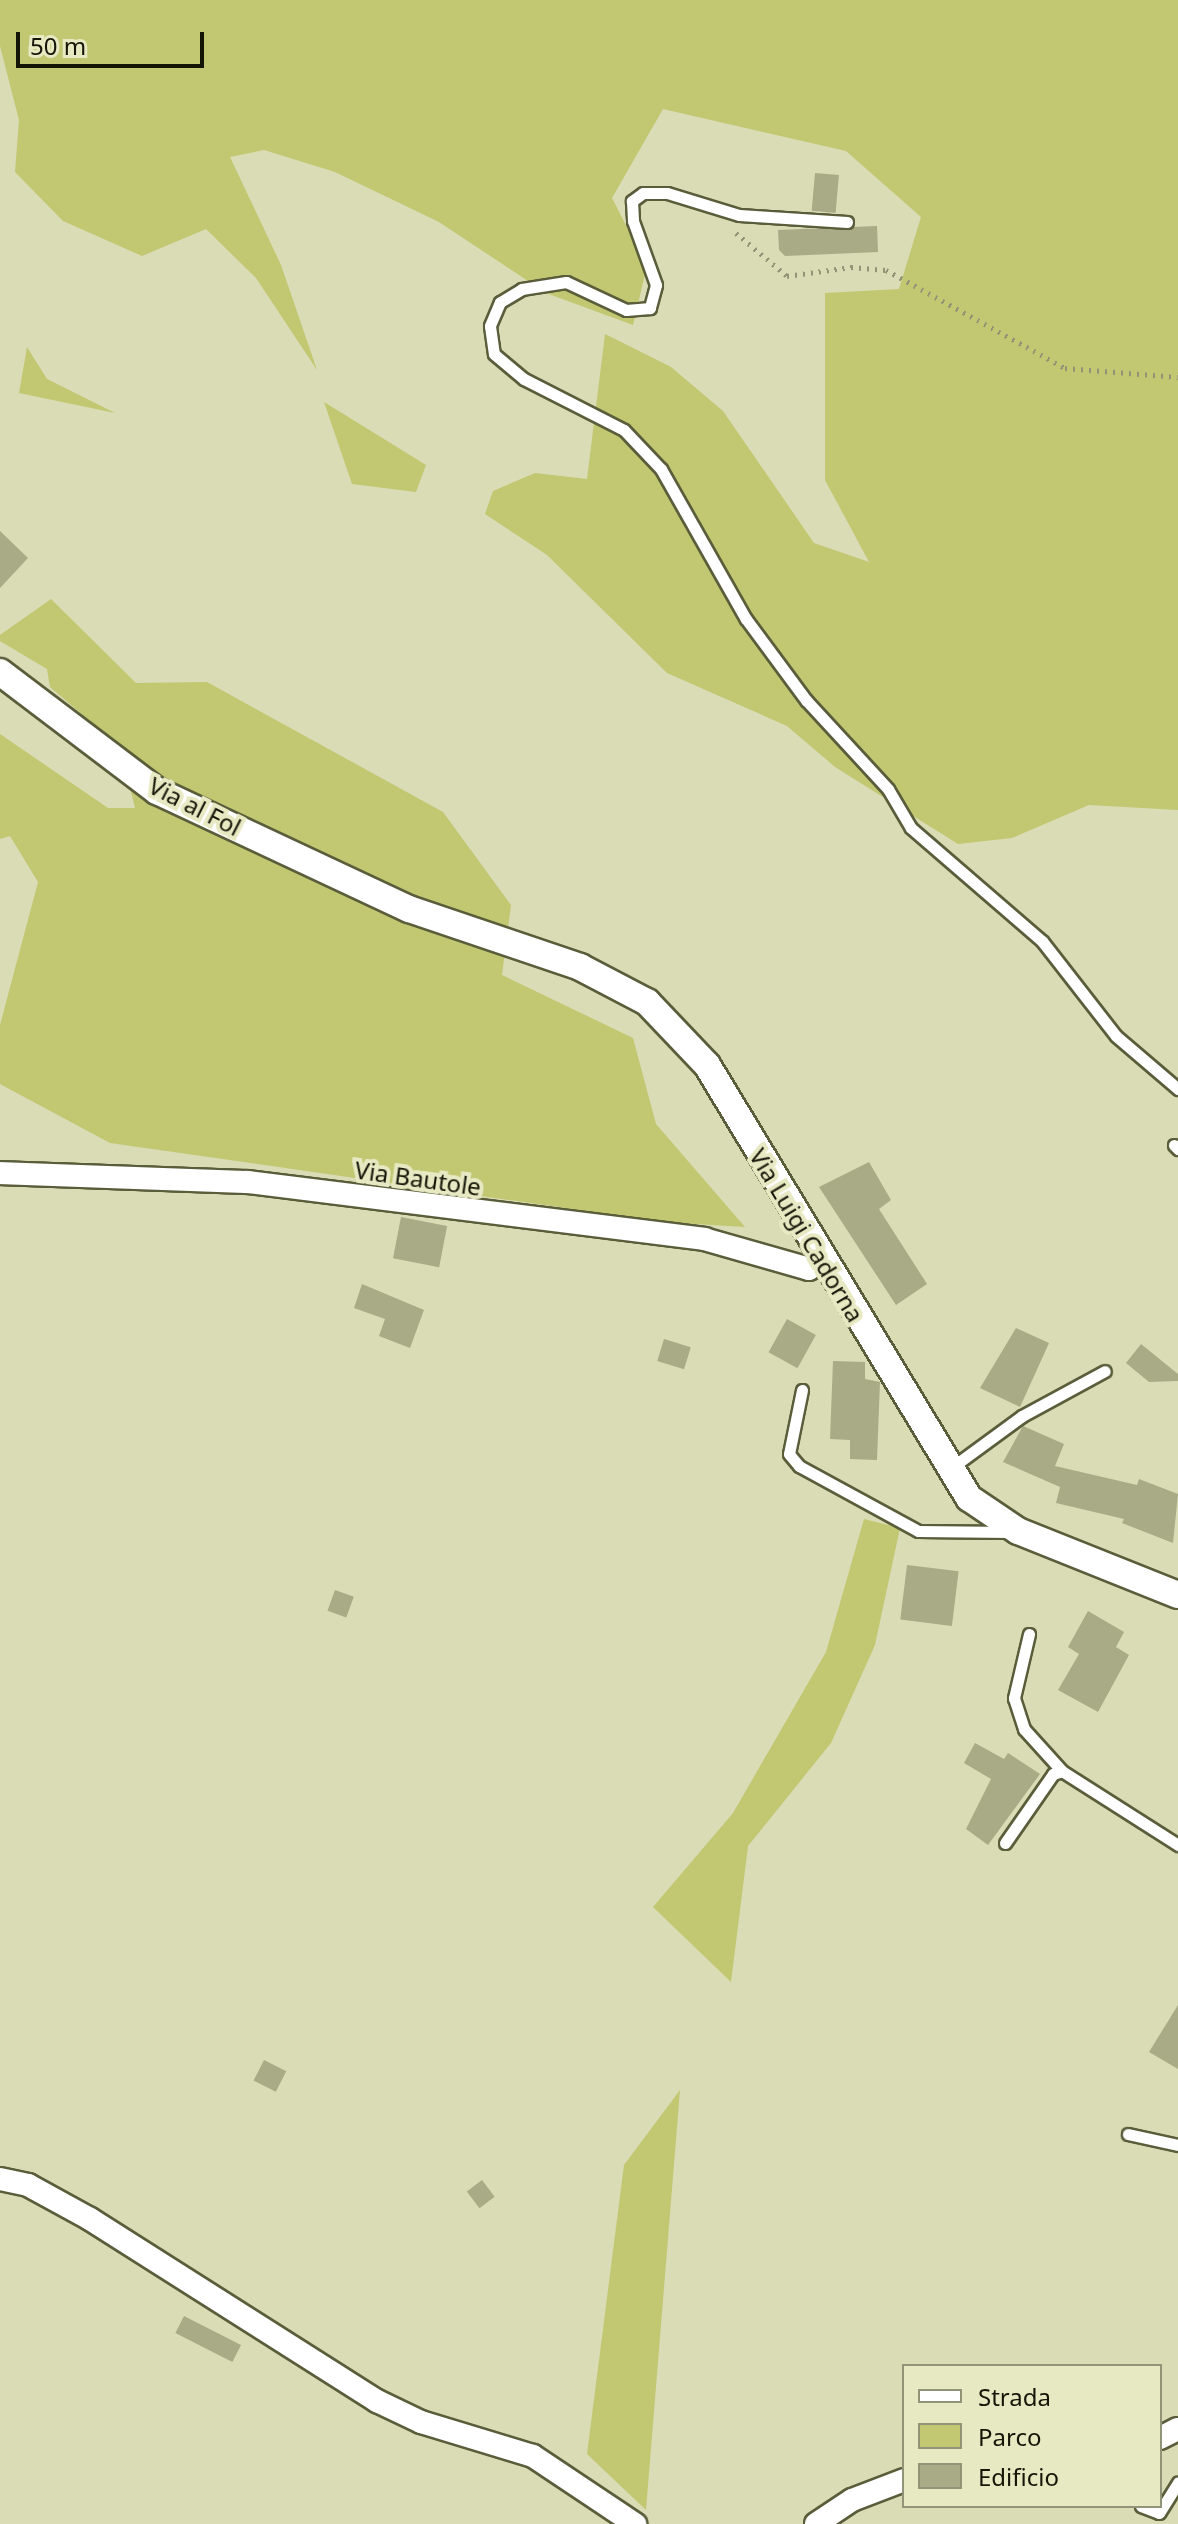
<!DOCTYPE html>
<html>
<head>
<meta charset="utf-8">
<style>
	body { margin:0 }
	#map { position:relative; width:1178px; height:2524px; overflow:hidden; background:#d9dcb5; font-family:"Noto Sans",sans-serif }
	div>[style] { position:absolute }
	.green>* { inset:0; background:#c2c771 }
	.building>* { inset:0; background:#a8ab86; transform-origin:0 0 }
	.path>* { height:5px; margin-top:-2.5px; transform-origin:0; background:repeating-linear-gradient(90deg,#929476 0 2px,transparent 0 8px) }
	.roads { filter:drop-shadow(2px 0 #5a5d3a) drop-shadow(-2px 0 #5a5d3a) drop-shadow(0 2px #5a5d3a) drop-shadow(0 -2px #5a5d3a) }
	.service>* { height:11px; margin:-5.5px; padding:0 5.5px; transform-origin:5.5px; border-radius:5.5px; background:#fff }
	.minor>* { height:22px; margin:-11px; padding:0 11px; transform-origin:11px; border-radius:11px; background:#fff }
	.tertiary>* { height:26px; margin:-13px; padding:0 13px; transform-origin:13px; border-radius:13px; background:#fff }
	span { translate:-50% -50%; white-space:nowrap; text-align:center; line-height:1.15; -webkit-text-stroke:8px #e6e9c2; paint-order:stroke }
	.street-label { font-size:24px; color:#141507 }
	.legend { position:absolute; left:902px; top:2364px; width:260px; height:144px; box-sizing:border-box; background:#e6e9c2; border:2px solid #929477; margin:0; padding:10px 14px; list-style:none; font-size:24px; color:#141507 }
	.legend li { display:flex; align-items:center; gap:16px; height:40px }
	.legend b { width:40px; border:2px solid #929477 }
	.scale { position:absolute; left:16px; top:32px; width:188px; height:36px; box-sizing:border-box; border:4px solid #141507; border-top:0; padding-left:10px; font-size:24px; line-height:28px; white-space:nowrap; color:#141507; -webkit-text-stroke:6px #e6e9c2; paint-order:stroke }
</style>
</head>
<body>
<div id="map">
	<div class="green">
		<i style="clip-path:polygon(0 0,1178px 0,1178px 810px,1089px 805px,1012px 838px,958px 844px,835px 767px,787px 726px,667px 673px,547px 555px,485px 514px,493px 491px,535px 473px,587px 479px,605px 334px,671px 367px,723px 411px,814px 543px,869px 562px,825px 480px,825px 293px,899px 289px,921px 217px,846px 151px,663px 109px,612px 198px,647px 266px,633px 325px,546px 293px,439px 222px,335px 172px,264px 150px,230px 157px,281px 265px,317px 370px,256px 278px,206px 229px,142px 256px,63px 221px,15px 172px,19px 120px,0 46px)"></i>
		<i style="clip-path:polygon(27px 347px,47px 379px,115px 413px,19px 393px)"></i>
		<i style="clip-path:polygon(324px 402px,426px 465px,416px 492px,352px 484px)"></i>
		<i style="clip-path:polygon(51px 599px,136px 683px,207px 682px,443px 812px,511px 905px,502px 975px,633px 1038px,656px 1124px,745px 1227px,663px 1222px,110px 1143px,0 1084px,0 1025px,38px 882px,10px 836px,0 839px,0 734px,108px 808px,135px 808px,120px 747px,50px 687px,47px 669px,0 641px,0 635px)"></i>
		<i style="clip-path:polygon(864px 1519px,900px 1528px,875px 1645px,831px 1743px,748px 1846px,731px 1982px,653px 1907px,733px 1813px,826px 1652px)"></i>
		<i style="clip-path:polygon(680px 2090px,646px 2510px,587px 2454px,624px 2165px)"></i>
	</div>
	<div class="building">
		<i style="left:815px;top:173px;width:24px;height:38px;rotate:5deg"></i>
		<i style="clip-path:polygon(877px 226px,878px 252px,785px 256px,779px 250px,778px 230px)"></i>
		<i style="clip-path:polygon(0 531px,28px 558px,0 588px)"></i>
		<i style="clip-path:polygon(869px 1162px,891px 1200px,879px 1209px,927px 1284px,896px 1305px,819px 1187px)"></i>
		<i style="left:401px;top:1217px;width:47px;height:42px;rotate:11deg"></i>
		<i style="clip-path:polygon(362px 1284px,424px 1310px,410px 1348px,379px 1336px,385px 1319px,354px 1308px)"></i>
		<i style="left:787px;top:1319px;width:33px;height:38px;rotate:29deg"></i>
		<i style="clip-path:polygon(1016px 1328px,1049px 1343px,1020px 1407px,980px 1388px)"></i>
		<i style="left:664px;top:1339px;width:28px;height:23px;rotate:17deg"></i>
		<i style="clip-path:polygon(1141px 1344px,1178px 1374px,1178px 1381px,1149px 1382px,1126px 1363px)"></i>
		<i style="clip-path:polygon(833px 1361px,865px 1362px,865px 1379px,880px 1382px,877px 1460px,850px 1459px,850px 1440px,830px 1439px)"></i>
		<i style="clip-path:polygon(1023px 1426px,1064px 1444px,1055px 1466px,1137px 1485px,1139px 1479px,1178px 1494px,1173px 1543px,1122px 1523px,1124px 1519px,1056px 1503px,1060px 1487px,1003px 1462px)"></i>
		<i style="left:907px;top:1565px;width:52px;height:55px;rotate:7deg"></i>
		<i style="left:335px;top:1590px;width:20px;height:22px;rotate:20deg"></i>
		<i style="clip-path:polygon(1088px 1611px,1124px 1632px,1116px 1647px,1129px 1655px,1098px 1712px,1058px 1690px,1079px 1654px,1068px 1647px)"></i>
		<i style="clip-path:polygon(975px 1743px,1004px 1759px,1008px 1753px,1040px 1774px,988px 1845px,966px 1829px,991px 1779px,964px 1763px)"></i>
		<i style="clip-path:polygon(1178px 2005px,1178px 2069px,1149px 2052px)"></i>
		<i style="left:264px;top:2060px;width:25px;height:23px;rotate:27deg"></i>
		<i style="left:482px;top:2180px;width:21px;height:19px;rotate:53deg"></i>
		<i style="left:184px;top:2316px;width:64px;height:19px;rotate:27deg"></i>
	</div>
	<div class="path">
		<i style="left:736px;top:233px;width:67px;rotate:40.1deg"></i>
		<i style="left:787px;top:276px;width:65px;rotate:-8deg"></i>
		<i style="left:851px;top:267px;width:35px;rotate:5deg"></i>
		<i style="left:886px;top:270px;width:204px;rotate:28.7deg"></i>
		<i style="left:1065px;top:368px;width:113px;rotate:4.6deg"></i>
	</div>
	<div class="roads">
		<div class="service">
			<i style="left:847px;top:222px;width:108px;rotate:-176.3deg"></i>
			<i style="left:739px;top:215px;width:75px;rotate:-163deg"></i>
			<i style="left:667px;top:193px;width:24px;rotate:180deg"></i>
			<i style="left:643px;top:193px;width:14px;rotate:144deg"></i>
			<i style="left:632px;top:201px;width:20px;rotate:87deg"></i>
			<i style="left:633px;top:221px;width:68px;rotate:70.2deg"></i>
			<i style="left:656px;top:285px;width:24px;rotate:105deg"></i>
			<i style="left:650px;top:308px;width:24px;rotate:175deg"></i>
			<i style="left:626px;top:310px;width:66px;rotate:-155deg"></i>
			<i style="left:566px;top:282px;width:45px;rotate:171deg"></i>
			<i style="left:522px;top:289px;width:26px;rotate:149deg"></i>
			<i style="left:500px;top:302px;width:26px;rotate:113deg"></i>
			<i style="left:490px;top:326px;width:28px;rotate:82deg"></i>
			<i style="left:494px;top:354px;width:39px;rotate:40deg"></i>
			<i style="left:524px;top:379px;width:112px;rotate:27deg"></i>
			<i style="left:624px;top:430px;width:54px;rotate:46.5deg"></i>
			<i style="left:661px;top:469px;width:172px;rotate:60.5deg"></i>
			<i style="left:746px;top:619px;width:101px;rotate:53.5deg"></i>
			<i style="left:806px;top:700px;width:121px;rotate:47.3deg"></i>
			<i style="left:888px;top:789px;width:45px;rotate:59.5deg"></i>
			<i style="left:911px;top:828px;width:173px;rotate:40.8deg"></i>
			<i style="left:1042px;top:941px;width:120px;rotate:52.1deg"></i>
			<i style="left:1116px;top:1036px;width:82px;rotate:40.5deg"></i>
			<i style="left:1174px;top:1145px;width:6px;rotate:45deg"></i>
			<i style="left:802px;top:1390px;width:65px;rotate:101.5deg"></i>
			<i style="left:789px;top:1454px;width:16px;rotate:50deg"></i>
			<i style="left:799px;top:1466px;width:136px;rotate:28.6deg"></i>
			<i style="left:918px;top:1531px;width:92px;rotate:0.6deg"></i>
			<i style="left:951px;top:1468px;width:88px;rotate:-36.2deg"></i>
			<i style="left:1022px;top:1416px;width:94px;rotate:-28.5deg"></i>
			<i style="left:1029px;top:1634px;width:66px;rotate:103.2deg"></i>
			<i style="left:1014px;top:1698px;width:33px;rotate:72deg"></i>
			<i style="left:1024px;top:1729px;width:57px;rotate:47.9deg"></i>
			<i style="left:1005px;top:1843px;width:84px;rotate:-55.2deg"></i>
			<i style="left:1053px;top:1774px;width:9px;rotate:-18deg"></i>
			<i style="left:1062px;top:1771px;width:138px;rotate:32.5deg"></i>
			<i style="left:1128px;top:2134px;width:51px;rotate:12.4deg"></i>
			<i style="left:1141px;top:2506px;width:19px;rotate:21deg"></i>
			<i style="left:1159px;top:2513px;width:36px;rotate:-58deg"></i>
		</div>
		<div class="minor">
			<i style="left:0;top:1173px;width:248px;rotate:2.1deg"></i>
			<i style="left:248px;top:1182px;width:460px;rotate:7.1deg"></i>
			<i style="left:704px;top:1239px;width:109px;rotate:15.9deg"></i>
			<i style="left:809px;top:1269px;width:14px;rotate:-34deg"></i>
			<i style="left:0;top:2179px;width:29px;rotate:12deg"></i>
			<i style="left:28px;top:2185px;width:71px;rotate:28.7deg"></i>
			<i style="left:90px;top:2219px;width:340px;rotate:32.4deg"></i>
			<i style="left:377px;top:2401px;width:49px;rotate:25.5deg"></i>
			<i style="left:421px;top:2422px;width:117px;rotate:16.9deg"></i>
			<i style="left:533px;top:2456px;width:123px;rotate:33.7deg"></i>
			<i style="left:1160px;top:2438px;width:20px;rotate:-27deg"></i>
			<i style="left:816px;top:2524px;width:43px;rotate:-33.7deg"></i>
			<i style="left:852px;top:2500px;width:56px;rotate:-21deg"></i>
		</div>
		<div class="tertiary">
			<i style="left:0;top:672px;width:197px;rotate:37.2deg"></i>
			<i style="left:157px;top:791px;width:278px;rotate:25.1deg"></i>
			<i style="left:409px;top:909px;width:181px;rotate:18.7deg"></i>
			<i style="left:580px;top:967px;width:76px;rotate:27.6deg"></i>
			<i style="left:647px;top:1002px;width:87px;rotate:46.4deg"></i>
			<i style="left:707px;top:1065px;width:506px;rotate:58.82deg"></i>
			<i style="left:969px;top:1498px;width:59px;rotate:34deg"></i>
			<i style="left:1018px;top:1531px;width:172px;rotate:21.8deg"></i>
		</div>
	</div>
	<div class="street-label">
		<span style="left:195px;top:806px;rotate:27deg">Via al Fol</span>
		<span style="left:418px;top:1178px;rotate:8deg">Via Bautole</span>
		<span style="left:807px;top:1235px;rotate:59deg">Via Luigi Cadorna</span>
	</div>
	<ul class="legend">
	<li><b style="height:10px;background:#fff"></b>Strada</li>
	<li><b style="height:22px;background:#c2c771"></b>Parco</li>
	<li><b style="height:22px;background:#a8ab86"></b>Edificio</li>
	</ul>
	<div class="scale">50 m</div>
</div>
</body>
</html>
